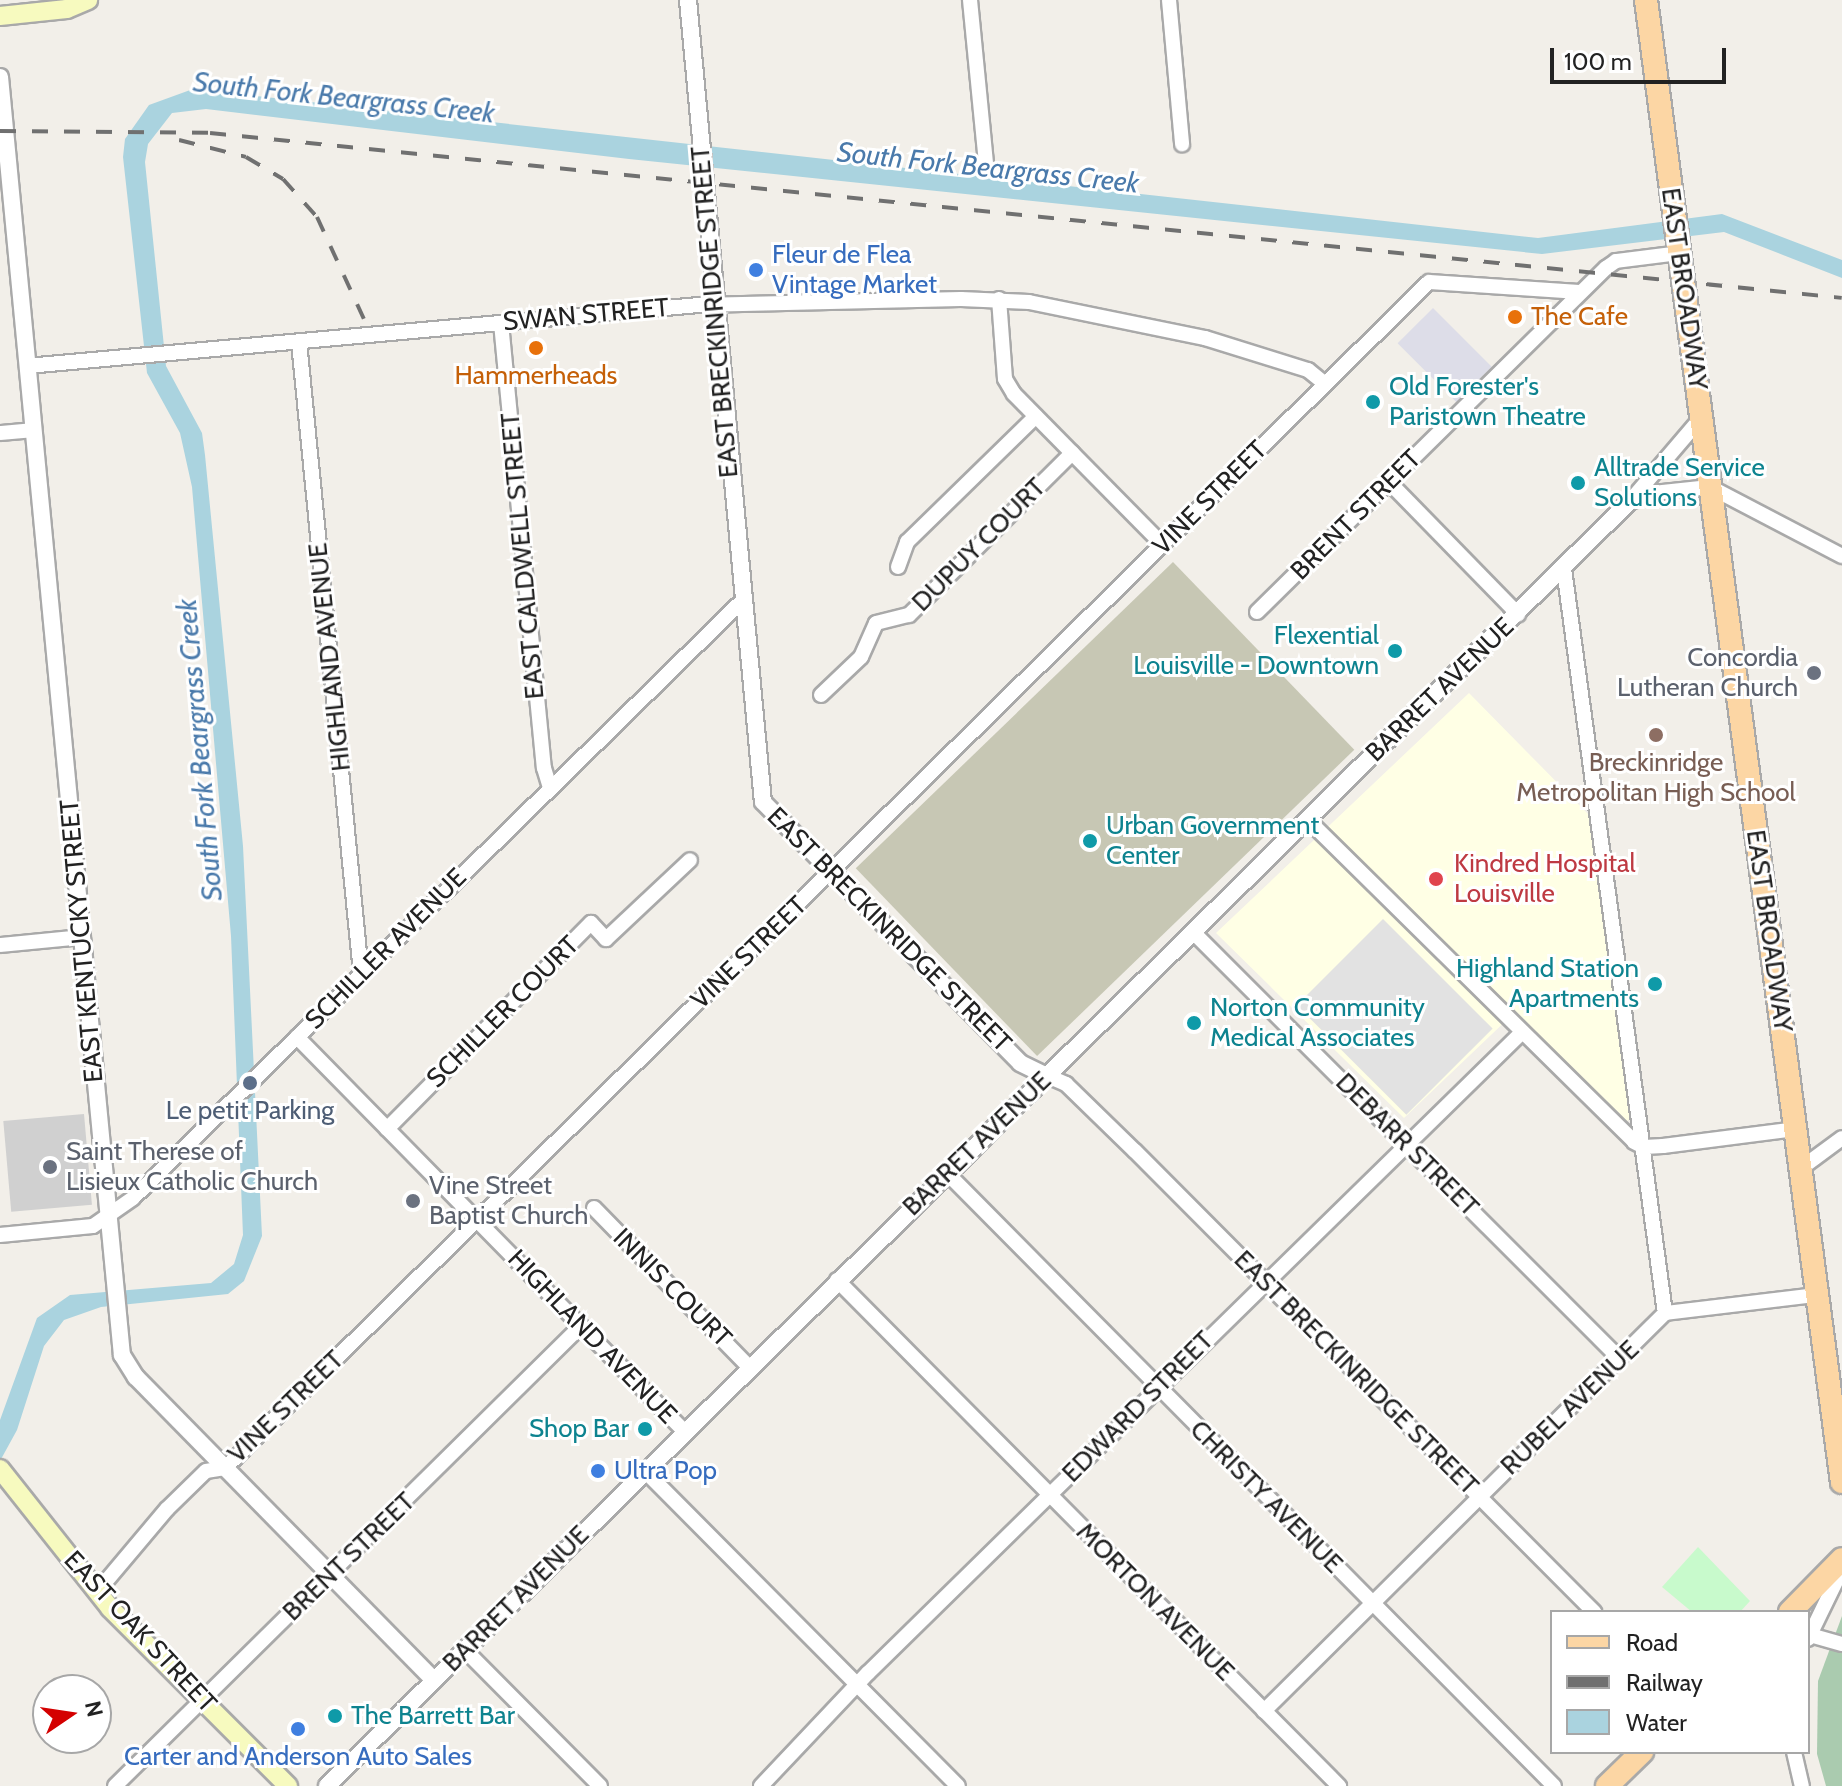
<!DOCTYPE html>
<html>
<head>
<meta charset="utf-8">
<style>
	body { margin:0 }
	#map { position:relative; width:1842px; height:1786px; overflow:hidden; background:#f2efe9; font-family:Cabin,sans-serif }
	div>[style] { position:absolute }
	.education>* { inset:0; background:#ffffe5 }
	.religious>* { inset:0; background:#d0d0d0; transform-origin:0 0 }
	.construction>* { inset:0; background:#c7c7b4; transform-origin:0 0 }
	.cemetery>* { inset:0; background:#aacbaf }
	.park>* { inset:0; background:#c8facc }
	.parking>* { inset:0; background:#e2e2e2; transform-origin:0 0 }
	.plaza>* { inset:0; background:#dddde8; transform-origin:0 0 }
	.water>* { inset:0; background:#aad3df }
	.roads { filter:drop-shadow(2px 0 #a9a9a9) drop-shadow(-2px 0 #a9a9a9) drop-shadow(0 2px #a9a9a9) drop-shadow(0 -2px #a9a9a9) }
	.minor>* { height:14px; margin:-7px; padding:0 7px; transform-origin:7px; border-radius:7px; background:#fff }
	.tertiary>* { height:16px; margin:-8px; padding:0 8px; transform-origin:8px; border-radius:8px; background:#fff }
	.secondary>* { height:18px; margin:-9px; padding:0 9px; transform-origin:9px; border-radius:9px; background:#f7fabf }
	.primary>* { height:22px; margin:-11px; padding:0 11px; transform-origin:11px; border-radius:11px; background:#fcd6a4 }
	.rail>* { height:4px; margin-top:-2px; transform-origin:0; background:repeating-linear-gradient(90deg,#707070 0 16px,transparent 0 32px) }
	.dots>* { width:22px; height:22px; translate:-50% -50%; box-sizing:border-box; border:4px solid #fff; border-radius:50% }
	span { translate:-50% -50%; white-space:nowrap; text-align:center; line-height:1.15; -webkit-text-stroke:6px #fff; paint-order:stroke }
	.shop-label { font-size:26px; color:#366cbe }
	.left { translate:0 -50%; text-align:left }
	.street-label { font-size:26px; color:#222 }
	.food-label { font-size:26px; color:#c56008 }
	.culture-label { font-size:26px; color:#0d838f }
	.right { translate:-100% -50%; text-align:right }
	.worship-label { font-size:26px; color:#5b616d }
	.education-label { font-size:26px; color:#785e54 }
	.health-label { font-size:26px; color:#be3a42 }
	.service-label { font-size:26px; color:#4e5e75 }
	.water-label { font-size:28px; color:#4a7aab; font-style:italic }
	.legend { position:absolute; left:1550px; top:1610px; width:260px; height:144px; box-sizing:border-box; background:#fff; border:2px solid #a7a7a7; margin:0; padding:10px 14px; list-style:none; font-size:24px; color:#222 }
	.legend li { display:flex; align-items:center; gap:16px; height:40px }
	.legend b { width:40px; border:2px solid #a7a7a7 }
	.north { position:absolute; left:32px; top:1674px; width:80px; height:80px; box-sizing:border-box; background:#fff; border:2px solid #a7a7a7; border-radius:50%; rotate:77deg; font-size:22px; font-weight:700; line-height:32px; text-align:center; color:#222 }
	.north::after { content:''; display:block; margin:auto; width:28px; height:36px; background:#d40000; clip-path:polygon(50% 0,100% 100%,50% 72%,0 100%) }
	.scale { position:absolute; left:1550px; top:48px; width:176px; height:36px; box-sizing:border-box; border:4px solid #222; border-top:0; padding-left:10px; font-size:24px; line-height:28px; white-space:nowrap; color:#222; -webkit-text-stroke:6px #fff; paint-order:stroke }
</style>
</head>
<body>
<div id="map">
	<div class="education">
		<i style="clip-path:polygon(1469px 693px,1592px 818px,1634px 1115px,1626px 1122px,1513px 1014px,1404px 1118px,1216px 933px)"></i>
	</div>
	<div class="religious">
		<i style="left:84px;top:1114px;width:91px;height:81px;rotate:85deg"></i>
	</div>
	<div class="construction">
		<i style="left:1173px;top:562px;width:261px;height:441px;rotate:46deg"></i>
	</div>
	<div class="cemetery">
		<i style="clip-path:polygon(1842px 1616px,1842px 1786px,1826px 1786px,1817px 1754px,1818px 1681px)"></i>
	</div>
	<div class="park">
		<i style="clip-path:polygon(1698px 1547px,1750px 1601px,1740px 1612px,1692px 1612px,1662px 1587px)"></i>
	</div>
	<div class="parking">
		<i style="left:1383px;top:919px;width:155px;height:122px;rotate:45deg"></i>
	</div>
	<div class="plaza">
		<i style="left:1433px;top:308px;width:83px;height:50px;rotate:45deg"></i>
	</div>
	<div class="water">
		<i style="clip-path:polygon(193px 89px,1538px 238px,1722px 214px,1842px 260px,1842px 278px,1724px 232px,1542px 254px,629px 159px,206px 109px,172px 113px,148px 144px,145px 162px,166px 366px,202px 433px,205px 455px,243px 846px,262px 1236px,244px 1281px,228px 1294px,101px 1307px,64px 1320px,44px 1346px,17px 1430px,0 1461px,0 1420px,37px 1318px,70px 1295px,211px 1283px,234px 1264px,243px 1235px,231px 936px,192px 487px,180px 433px,147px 373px,123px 157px,125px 139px,149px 105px)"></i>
	</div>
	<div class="roads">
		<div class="minor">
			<i style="left:970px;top:0;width:164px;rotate:84.4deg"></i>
			<i style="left:1169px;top:0;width:145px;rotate:84.8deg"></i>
			<i style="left:999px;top:299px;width:80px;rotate:85.7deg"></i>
			<i style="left:1005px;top:379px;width:17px;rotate:59deg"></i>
			<i style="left:1014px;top:394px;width:212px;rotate:45.4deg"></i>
			<i style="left:501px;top:323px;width:447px;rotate:84.5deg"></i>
			<i style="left:544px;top:768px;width:21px;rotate:73deg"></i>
			<i style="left:299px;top:342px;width:634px;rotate:84.39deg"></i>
			<i style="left:27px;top:366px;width:675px;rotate:-5.19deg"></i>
			<i style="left:699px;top:305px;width:262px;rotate:-1.3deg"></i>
			<i style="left:961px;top:299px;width:68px;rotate:2.5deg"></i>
			<i style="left:1029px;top:302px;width:180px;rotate:11.6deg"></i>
			<i style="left:1205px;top:338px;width:108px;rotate:17.3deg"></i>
			<i style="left:1308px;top:370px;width:22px;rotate:39deg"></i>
			<i style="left:0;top:433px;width:33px;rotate:-5deg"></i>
			<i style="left:1389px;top:482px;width:185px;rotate:45.7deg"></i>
			<i style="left:1631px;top:500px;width:108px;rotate:-49.5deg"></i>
			<i style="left:1628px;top:503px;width:27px;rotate:-22deg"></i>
			<i style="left:1653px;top:493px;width:57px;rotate:-6deg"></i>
			<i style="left:1710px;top:487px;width:149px;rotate:27.6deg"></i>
			<i style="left:898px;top:567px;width:27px;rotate:-70deg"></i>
			<i style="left:907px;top:542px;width:180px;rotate:-44.3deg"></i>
			<i style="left:1564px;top:569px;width:751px;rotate:82.27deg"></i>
			<i style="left:1257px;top:612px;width:490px;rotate:-44.6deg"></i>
			<i style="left:1606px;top:268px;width:12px;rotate:-35deg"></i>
			<i style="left:1616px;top:261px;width:64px;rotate:-7.2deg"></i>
			<i style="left:821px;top:695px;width:55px;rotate:-43.5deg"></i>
			<i style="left:861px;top:657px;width:37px;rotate:-66deg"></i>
			<i style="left:876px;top:623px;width:34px;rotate:-14deg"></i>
			<i style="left:909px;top:615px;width:230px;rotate:-44.8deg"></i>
			<i style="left:1308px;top:820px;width:458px;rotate:44.6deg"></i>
			<i style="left:1634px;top:1142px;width:11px;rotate:27deg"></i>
			<i style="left:1644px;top:1147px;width:19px;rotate:-3deg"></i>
			<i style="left:1663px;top:1146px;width:133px;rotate:-7.3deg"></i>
			<i style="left:1194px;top:933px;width:602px;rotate:45deg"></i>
			<i style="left:0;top:945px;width:81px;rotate:-5.6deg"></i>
			<i style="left:297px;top:1037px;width:554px;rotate:45.51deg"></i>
			<i style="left:1045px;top:1075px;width:23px;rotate:23deg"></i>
			<i style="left:1066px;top:1084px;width:96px;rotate:44.2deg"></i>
			<i style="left:1135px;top:1151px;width:651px;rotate:45.12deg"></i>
			<i style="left:387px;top:1129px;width:290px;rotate:-45.3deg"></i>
			<i style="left:591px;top:923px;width:22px;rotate:47deg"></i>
			<i style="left:606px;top:939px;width:115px;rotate:-43.2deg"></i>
			<i style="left:1800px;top:1169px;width:52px;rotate:-36.4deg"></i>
			<i style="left:946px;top:1172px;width:864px;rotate:45.28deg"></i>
			<i style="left:594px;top:1208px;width:223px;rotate:45.7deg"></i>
			<i style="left:0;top:1235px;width:93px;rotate:-5.5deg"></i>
			<i style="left:93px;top:1226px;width:49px;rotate:-35deg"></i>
			<i style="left:133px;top:1198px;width:853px;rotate:-44.43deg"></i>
			<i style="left:837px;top:1280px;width:713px;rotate:45.23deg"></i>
			<i style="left:645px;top:1471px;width:444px;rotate:45.2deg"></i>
			<i style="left:97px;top:1592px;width:109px;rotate:-49.9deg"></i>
			<i style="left:167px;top:1509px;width:54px;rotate:-44.3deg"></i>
			<i style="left:206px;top:1471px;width:19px;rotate:-9deg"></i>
			<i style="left:225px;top:1468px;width:1690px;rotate:-44.57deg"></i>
			<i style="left:1429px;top:282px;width:151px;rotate:3.8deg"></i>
			<i style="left:1810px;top:1635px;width:33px;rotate:16deg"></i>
			<i style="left:1808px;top:1639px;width:78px;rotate:-64.1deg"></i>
			<i style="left:464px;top:1649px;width:193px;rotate:45.2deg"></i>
			<i style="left:1264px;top:1711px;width:565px;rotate:-44.78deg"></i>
			<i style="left:1665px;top:1313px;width:152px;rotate:-6.8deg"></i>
			<i style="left:1794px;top:1752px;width:35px;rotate:77deg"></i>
			<i style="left:115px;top:1786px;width:655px;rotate:-44.63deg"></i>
			<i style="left:761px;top:1786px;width:156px;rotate:-46.6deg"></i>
			<i style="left:868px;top:1673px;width:916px;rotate:-44.42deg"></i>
		</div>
		<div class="tertiary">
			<i style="left:688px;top:0;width:805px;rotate:84.66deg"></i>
			<i style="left:763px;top:802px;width:366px;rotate:45.4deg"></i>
			<i style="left:1020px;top:1063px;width:28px;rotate:26deg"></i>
			<i style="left:0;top:77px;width:1284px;rotate:84.55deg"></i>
			<i style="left:122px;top:1355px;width:26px;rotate:58deg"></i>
			<i style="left:136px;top:1377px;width:425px;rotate:45.5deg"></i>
			<i style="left:327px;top:1786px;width:1827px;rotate:-44.6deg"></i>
		</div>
		<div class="secondary">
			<i style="left:0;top:16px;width:67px;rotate:-6deg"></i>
			<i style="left:67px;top:9px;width:23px;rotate:-23deg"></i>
			<i style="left:0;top:1469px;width:177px;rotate:51.6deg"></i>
			<i style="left:110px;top:1608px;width:252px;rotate:45deg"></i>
		</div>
		<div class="primary">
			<i style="left:1646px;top:0;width:1495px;rotate:82.47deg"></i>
			<i style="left:1790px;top:1612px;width:74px;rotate:-45.5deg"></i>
			<i style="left:1607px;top:1786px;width:49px;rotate:-44.2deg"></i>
		</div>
	</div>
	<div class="rail">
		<i style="left:0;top:131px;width:210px;rotate:0.5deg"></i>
		<i style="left:210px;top:133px;width:1640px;rotate:5.77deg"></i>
		<i style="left:179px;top:140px;width:69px;rotate:14.2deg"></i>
		<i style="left:246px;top:157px;width:43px;rotate:30.7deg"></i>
		<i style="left:283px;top:179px;width:51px;rotate:48.2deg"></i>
		<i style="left:317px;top:217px;width:112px;rotate:65.3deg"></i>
	</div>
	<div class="dots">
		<i style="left:756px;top:270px;background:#3f7fe0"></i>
		<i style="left:1515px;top:317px;background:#e8710a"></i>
		<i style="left:536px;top:348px;background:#e8710a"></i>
		<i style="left:1373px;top:402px;background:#0f9aa8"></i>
		<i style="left:1578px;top:483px;background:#0f9aa8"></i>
		<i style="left:1395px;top:651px;background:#0f9aa8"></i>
		<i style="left:1814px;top:673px;background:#6b7280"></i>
		<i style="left:1656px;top:735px;background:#8d6e63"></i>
		<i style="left:1090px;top:841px;background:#0f9aa8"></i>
		<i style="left:1436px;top:879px;background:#e0444e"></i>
		<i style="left:1655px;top:984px;background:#0f9aa8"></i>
		<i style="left:1194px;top:1023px;background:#0f9aa8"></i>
		<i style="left:250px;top:1083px;background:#5c6f8a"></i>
		<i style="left:50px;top:1167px;background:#6b7280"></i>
		<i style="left:413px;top:1201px;background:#6b7280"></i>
		<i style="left:645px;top:1429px;background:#0f9aa8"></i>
		<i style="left:598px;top:1471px;background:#3f7fe0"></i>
		<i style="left:335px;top:1716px;background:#0f9aa8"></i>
		<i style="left:298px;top:1729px;background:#3f7fe0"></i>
	</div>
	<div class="shop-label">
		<span class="left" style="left:772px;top:270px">Fleur de Flea<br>Vintage Market</span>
		<span class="left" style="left:614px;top:1471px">Ultra Pop</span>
		<span style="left:298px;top:1757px">Carter and Anderson Auto Sales</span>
	</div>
	<div class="street-label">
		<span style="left:1684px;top:289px;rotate:82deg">EAST BROADWAY</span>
		<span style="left:715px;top:312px;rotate:-95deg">EAST BRECKINRIDGE STREET</span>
		<span style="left:586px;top:315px;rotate:-5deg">SWAN STREET</span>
		<span style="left:1210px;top:498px;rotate:-45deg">VINE STREET</span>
		<span style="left:1356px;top:515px;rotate:-45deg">BRENT STREET</span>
		<span style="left:979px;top:545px;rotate:-45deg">DUPUY COURT</span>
		<span style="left:523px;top:556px;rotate:-95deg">EAST CALDWELL STREET</span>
		<span style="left:330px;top:657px;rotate:-96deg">HIGHLAND AVENUE</span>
		<span style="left:1440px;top:690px;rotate:-44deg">BARRET AVENUE</span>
		<span style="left:889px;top:930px;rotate:45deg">EAST BRECKINRIDGE STREET</span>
		<span style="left:1769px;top:931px;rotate:82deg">EAST BROADWAY</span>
		<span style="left:82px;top:941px;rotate:-95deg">EAST KENTUCKY STREET</span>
		<span style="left:386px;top:949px;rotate:-45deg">SCHILLER AVENUE</span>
		<span style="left:749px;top:953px;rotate:-44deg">VINE STREET</span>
		<span style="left:503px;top:1012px;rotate:-45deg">SCHILLER COURT</span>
		<span style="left:977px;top:1144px;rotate:-44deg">BARRET AVENUE</span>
		<span style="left:1407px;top:1145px;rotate:45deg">DEBARR STREET</span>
		<span style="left:672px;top:1288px;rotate:45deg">INNIS COURT</span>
		<span style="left:592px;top:1337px;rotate:46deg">HIGHLAND AVENUE</span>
		<span style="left:1356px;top:1373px;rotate:45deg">EAST BRECKINRIDGE STREET</span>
		<span style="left:286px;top:1407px;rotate:-44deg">VINE STREET</span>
		<span style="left:1138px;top:1407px;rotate:-45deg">EDWARD STREET</span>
		<span style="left:1570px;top:1408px;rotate:-44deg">RUBEL AVENUE</span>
		<span style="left:1266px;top:1497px;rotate:45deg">CHRISTY AVENUE</span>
		<span style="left:349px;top:1557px;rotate:-44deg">BRENT STREET</span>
		<span style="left:516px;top:1599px;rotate:-45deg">BARRET AVENUE</span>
		<span style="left:1155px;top:1602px;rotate:45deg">MORTON AVENUE</span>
		<span style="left:140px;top:1632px;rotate:47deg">EAST OAK STREET</span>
	</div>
	<div class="food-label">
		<span class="left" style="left:1531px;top:317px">The Cafe</span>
		<span style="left:536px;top:376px">Hammerheads</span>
	</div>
	<div class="culture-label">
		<span class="left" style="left:1389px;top:402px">Old Forester's<br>Paristown Theatre</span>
		<span class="left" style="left:1594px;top:483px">Alltrade Service<br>Solutions</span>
		<span class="right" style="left:1379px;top:651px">Flexential<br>Louisville - Downtown</span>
		<span class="left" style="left:1106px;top:841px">Urban Government<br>Center</span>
		<span class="right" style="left:1639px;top:984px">Highland Station<br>Apartments</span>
		<span class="left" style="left:1210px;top:1023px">Norton Community<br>Medical Associates</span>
		<span class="right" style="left:629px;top:1429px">Shop Bar</span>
		<span class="left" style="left:351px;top:1716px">The Barrett Bar</span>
	</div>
	<div class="worship-label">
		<span class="right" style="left:1798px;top:673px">Concordia<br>Lutheran Church</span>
		<span class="left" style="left:66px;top:1167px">Saint Therese of<br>Lisieux Catholic Church</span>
		<span class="left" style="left:429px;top:1201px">Vine Street<br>Baptist Church</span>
	</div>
	<div class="education-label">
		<span style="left:1656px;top:778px">Breckinridge<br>Metropolitan High School</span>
	</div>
	<div class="health-label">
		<span class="left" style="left:1454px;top:879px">Kindred Hospital<br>Louisville</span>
	</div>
	<div class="service-label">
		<span style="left:250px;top:1111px">Le petit Parking</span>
	</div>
	<div class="water-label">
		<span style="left:344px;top:97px;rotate:6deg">South Fork Beargrass Creek</span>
		<span style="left:988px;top:167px;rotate:6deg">South Fork Beargrass Creek</span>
		<span style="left:199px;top:750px;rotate:-95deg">South Fork Beargrass Creek</span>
	</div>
	<ul class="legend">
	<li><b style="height:10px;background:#fcd6a4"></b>Road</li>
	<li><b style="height:10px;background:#707070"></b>Railway</li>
	<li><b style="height:22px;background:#aad3df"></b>Water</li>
	</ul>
	<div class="north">N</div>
	<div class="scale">100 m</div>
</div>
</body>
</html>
